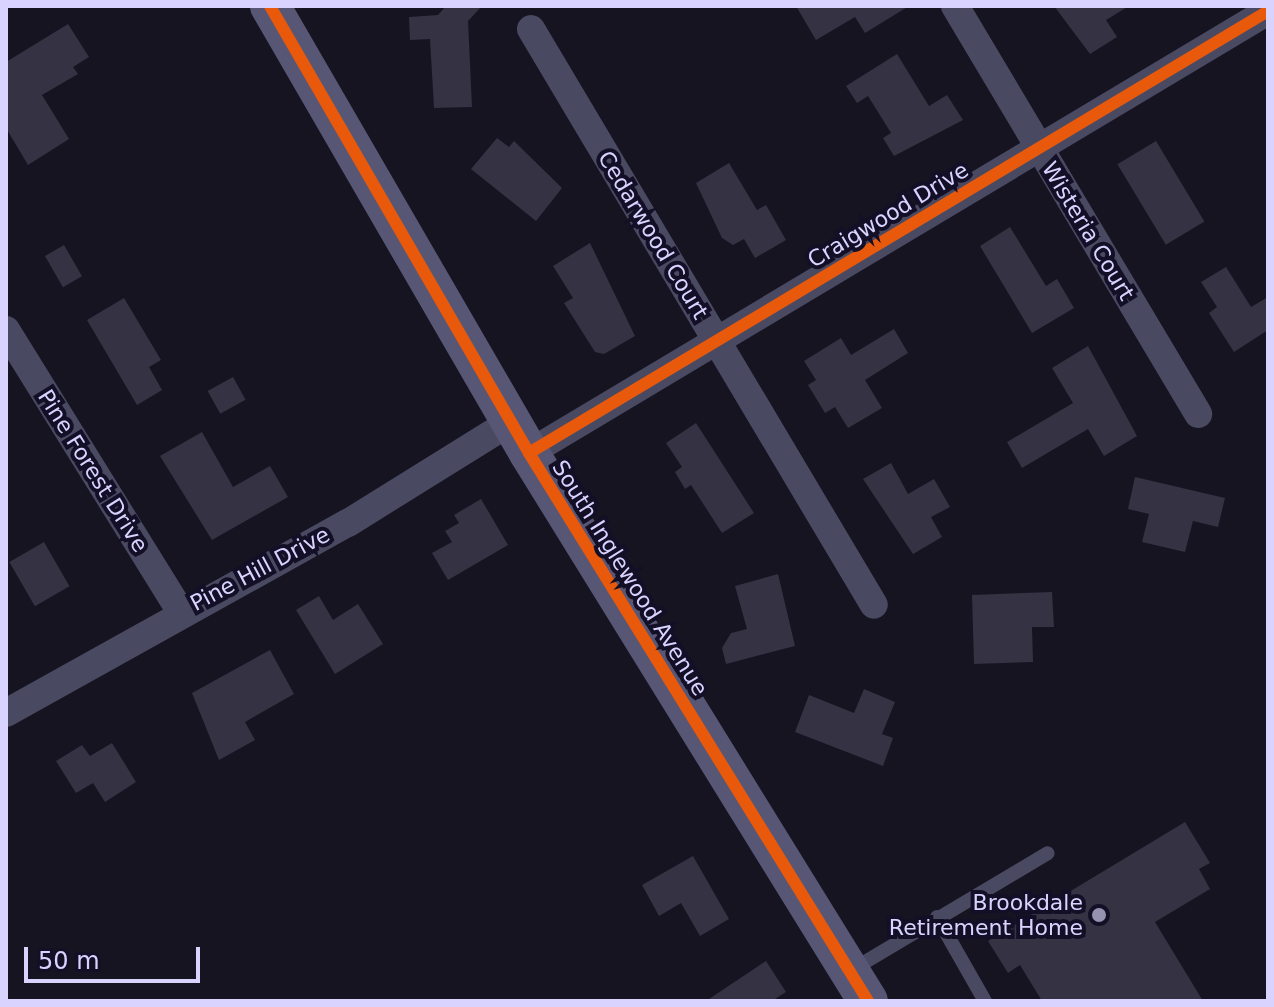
<!DOCTYPE html>
<html>
<head>
<meta charset="utf-8">
<style>
	body { margin:0 }
	#map { position:relative; width:1274px; height:1007px; overflow:hidden; background:#161421; font-family:"DejaVu Sans",sans-serif }
	div>[style] { position:absolute }
	.building>* { inset:0; background:#343243; transform-origin:0 0 }
	.lane>* { height:14px; margin:-7px; padding:0 7px; transform-origin:7px; border-radius:7px; background:#4a4962 }
	.street>* { height:28px; margin:-14px; padding:0 14px; transform-origin:14px; border-radius:14px; background:#4a4962 }
	.secondary>* { height:40px; margin:-20px; padding:0 20px; transform-origin:20px; border-radius:20px; background:#575674 }
	.cycleway>* { height:12px; margin:-6px; padding:0 6px; transform-origin:6px; border-radius:6px; background:#e8590c }
	.dots>* { width:22px; height:22px; translate:-50% -50%; box-sizing:border-box; border:4px solid #130f26; border-radius:50% }
	span { translate:-50% -50%; white-space:nowrap; text-align:center; line-height:1.15; -webkit-text-stroke:8px #130f26; paint-order:stroke }
	.street-label { font-size:22px; color:#d9d4ff }
	.poi-label { font-size:22px; color:#d9d4ff }
	.right { translate:-100% -50%; text-align:right }
	.frame { position:absolute; inset:0; border:8px solid #d9d4ff; pointer-events:none }
	.scale { position:absolute; left:24px; top:947px; width:176px; height:36px; box-sizing:border-box; border:4px solid #d9d4ff; border-top:0; padding-left:10px; font-size:24px; line-height:28px; white-space:nowrap; color:#d9d4ff; -webkit-text-stroke:6px #130f26; paint-order:stroke }
</style>
</head>
<body>
<div id="map">
	<div class="building">
		<i style="clip-path:polygon(446px 6px,482px 6px,468px 21px,472px 107px,434px 108px,430px 39px,410px 40px,409px 17px,438px 15px)"></i>
		<i style="clip-path:polygon(796px 6px,909px 6px,865px 33px,855px 17px,816px 40px)"></i>
		<i style="clip-path:polygon(1054px 6px,1129px 6px,1106px 20px,1117px 37px,1090px 54px)"></i>
		<i style="clip-path:polygon(68px 24px,89px 57px,73px 67px,78px 74px,42px 95px,69px 139px,28px 165px,6px 128px,6px 62px)"></i>
		<i style="clip-path:polygon(897px 54px,929px 106px,947px 95px,963px 120px,894px 156px,883px 138px,891px 133px,868px 96px,857px 103px,846px 86px)"></i>
		<i style="clip-path:polygon(497px 138px,509px 147px,514px 141px,562px 188px,536px 221px,471px 169px)"></i>
		<i style="left:1156px;top:141px;width:94px;height:45px;rotate:59deg"></i>
		<i style="clip-path:polygon(729px 163px,757px 210px,766px 205px,786px 240px,755px 258px,744px 239px,733px 245px,722px 238px,696px 183px)"></i>
		<i style="clip-path:polygon(1010px 227px,1046px 286px,1057px 279px,1074px 308px,1032px 333px,980px 246px)"></i>
		<i style="clip-path:polygon(590px 243px,635px 336px,604px 354px,595px 352px,564px 303px,573px 298px,553px 266px)"></i>
		<i style="left:64px;top:245px;width:36px;height:22px;rotate:60deg"></i>
		<i style="clip-path:polygon(1226px 267px,1251px 307px,1268px 297px,1268px 330px,1234px 352px,1209px 313px,1217px 307px,1201px 282px)"></i>
		<i style="clip-path:polygon(124px 298px,161px 360px,149px 367px,162px 390px,137px 405px,87px 320px)"></i>
		<i style="clip-path:polygon(894px 329px,908px 353px,865px 380px,882px 408px,848px 428px,835px 407px,825px 413px,808px 385px,816px 380px,804px 361px,841px 338px,851px 355px)"></i>
		<i style="clip-path:polygon(1088px 346px,1137px 436px,1104px 456px,1088px 429px,1022px 468px,1007px 442px,1073px 403px,1052px 368px)"></i>
		<i style="left:233px;top:377px;width:26px;height:29px;rotate:61deg"></i>
		<i style="clip-path:polygon(696px 423px,754px 513px,722px 533px,691px 485px,685px 489px,675px 472px,682px 467px,666px 443px)"></i>
		<i style="clip-path:polygon(202px 432px,233px 487px,270px 466px,288px 497px,212px 540px,160px 456px)"></i>
		<i style="clip-path:polygon(891px 463px,908px 494px,934px 479px,950px 507px,931px 517px,942px 537px,913px 554px,863px 479px)"></i>
		<i style="clip-path:polygon(1135px 477px,1225px 498px,1218px 527px,1193px 521px,1185px 552px,1142px 542px,1149px 514px,1128px 509px)"></i>
		<i style="clip-path:polygon(481px 499px,508px 545px,448px 580px,432px 553px,452px 542px,445px 531px,459px 523px,454px 515px)"></i>
		<i style="left:44px;top:542px;width:51px;height:40px;rotate:60deg"></i>
		<i style="clip-path:polygon(778px 574px,795px 646px,726px 664px,722px 648px,731px 633px,747px 629px,735px 586px)"></i>
		<i style="clip-path:polygon(1052px 592px,1054px 627px,1032px 627px,1033px 662px,974px 664px,972px 595px)"></i>
		<i style="clip-path:polygon(319px 596px,333px 620px,358px 604px,383px 644px,335px 674px,296px 610px)"></i>
		<i style="clip-path:polygon(270px 650px,294px 694px,245px 722px,255px 740px,219px 760px,192px 693px)"></i>
		<i style="clip-path:polygon(864px 689px,895px 702px,882px 734px,893px 738px,883px 766px,795px 732px,809px 695px,854px 713px)"></i>
		<i style="clip-path:polygon(112px 743px,136px 782px,105px 802px,93px 783px,76px 793px,56px 761px,82px 745px,90px 756px)"></i>
		<i style="clip-path:polygon(1185px 822px,1210px 863px,1199px 869px,1210px 889px,1155px 922px,1203px 1001px,1042px 1001px,1020px 965px,1008px 973px,988px 941px)"></i>
		<i style="clip-path:polygon(693px 856px,729px 919px,700px 936px,681px 903px,659px 916px,642px 885px)"></i>
		<i style="clip-path:polygon(766px 961px,786px 992px,772px 1001px,706px 1001px)"></i>
	</div>
	<div class="lane">
		<i style="left:937px;top:917px;width:97px;rotate:60.3deg"></i>
		<i style="left:850px;top:971px;width:230px;rotate:-30.8deg"></i>
	</div>
	<div class="street">
		<i style="left:955px;top:6px;width:475px;rotate:59.2deg"></i>
		<i style="left:531px;top:29px;width:670px;rotate:59.23deg"></i>
		<i style="left:6px;top:330px;width:332px;rotate:58.2deg"></i>
		<i style="left:529px;top:453px;width:861px;rotate:-30.88deg"></i>
		<i style="left:6px;top:713px;width:391px;rotate:-29.1deg"></i>
		<i style="left:348px;top:523px;width:193px;rotate:-31.9deg"></i>
	</div>
	<div class="secondary">
		<i style="left:270px;top:6px;width:517px;rotate:59.91deg"></i>
		<i style="left:529px;top:453px;width:644px;rotate:58.26deg"></i>
	</div>
	<div class="cycleway">
		<i style="left:270px;top:6px;width:517px;rotate:59.91deg"></i>
		<i style="left:529px;top:453px;width:644px;rotate:58.26deg"></i>
		<i style="left:529px;top:453px;width:861px;rotate:-30.88deg"></i>
	</div>
	<div class="dots">
		<i style="left:1099px;top:915px;background:#9591b1"></i>
	</div>
	<div class="street-label">
		<span style="left:888px;top:215px;rotate:-31deg">Craigwood Drive</span>
		<span style="left:1088px;top:231px;rotate:59deg">Wisteria Court</span>
		<span style="left:653px;top:235px;rotate:59deg">Cedarwood Court</span>
		<span style="left:93px;top:471px;rotate:58deg">Pine Forest Drive</span>
		<span style="left:260px;top:569px;rotate:-28deg">Pine Hill Drive</span>
		<span style="left:630px;top:578px;rotate:58deg">South Inglewood Avenue</span>
	</div>
	<div class="poi-label">
		<span class="right" style="left:1083px;top:915px">Brookdale<br>Retirement Home</span>
	</div>
	<div class="frame"></div>
	<div class="scale">50 m</div>
</div>
</body>
</html>
